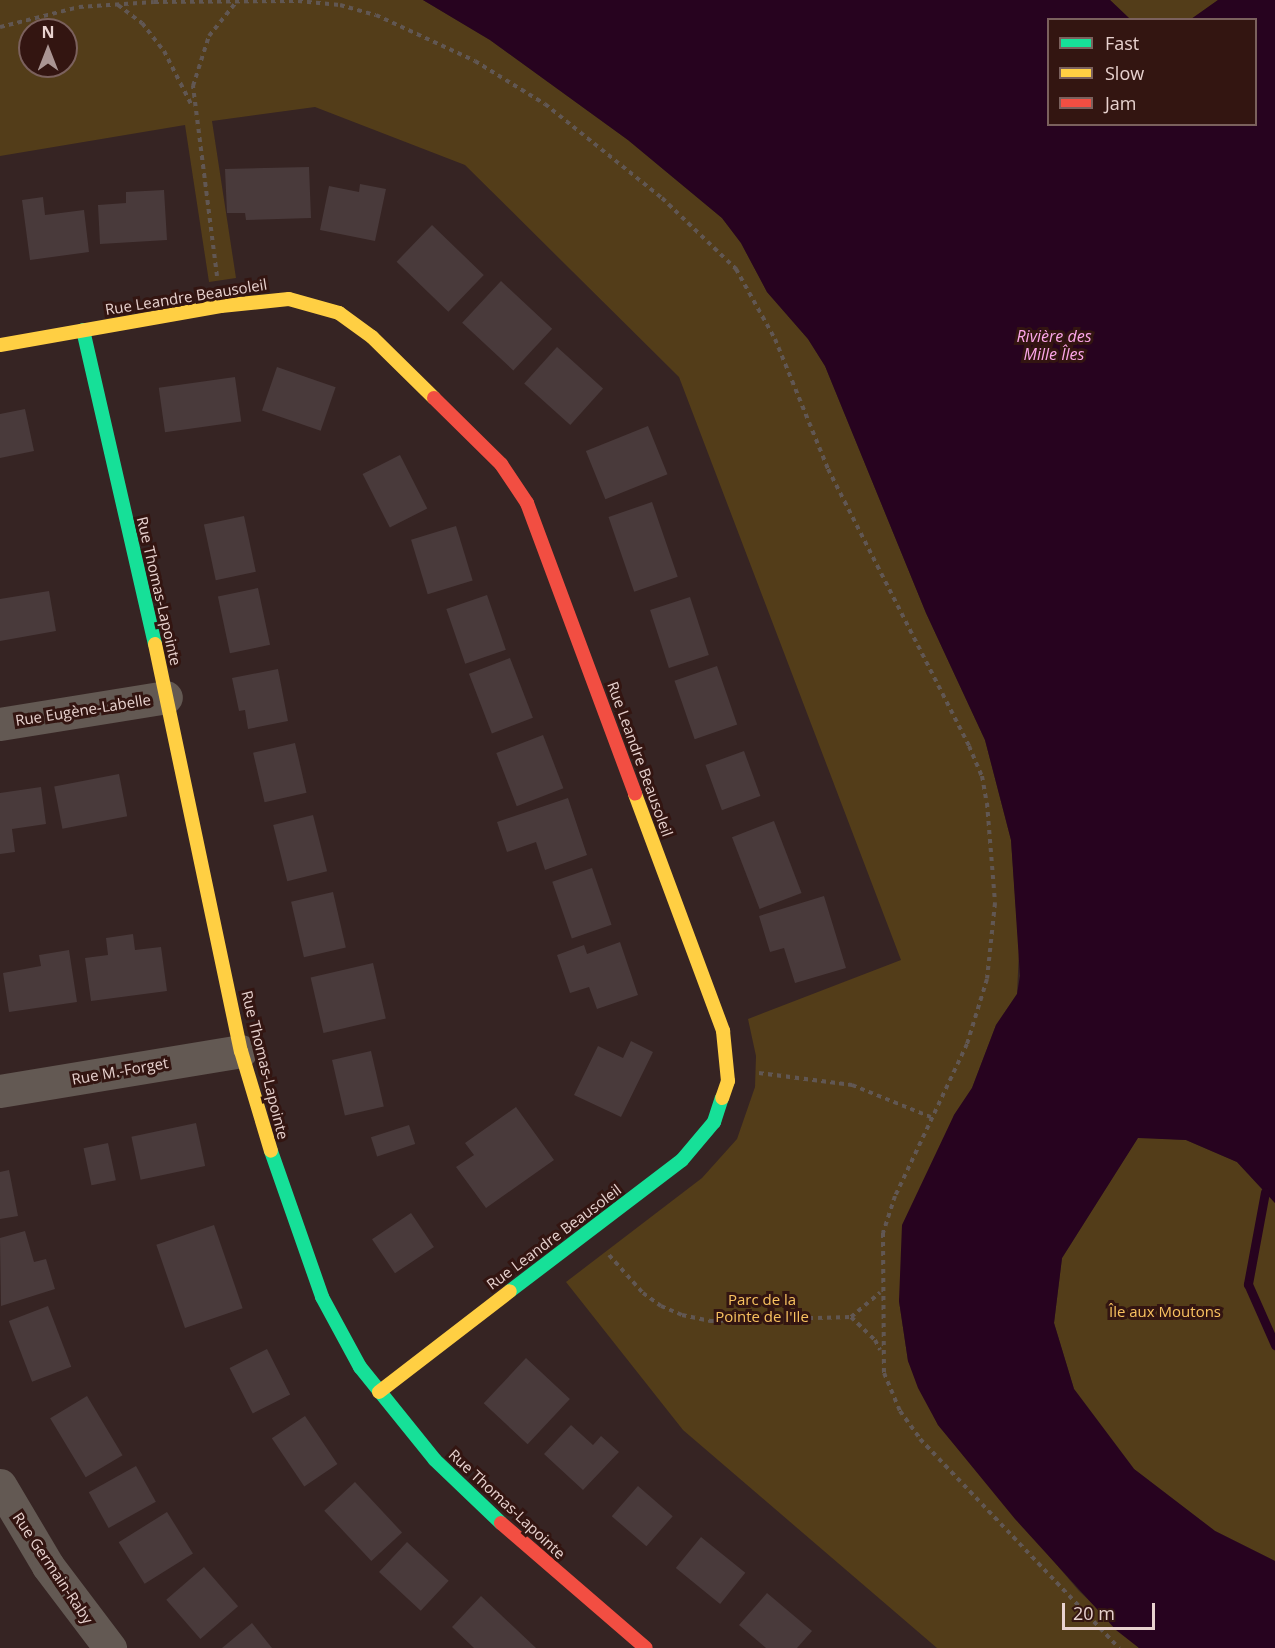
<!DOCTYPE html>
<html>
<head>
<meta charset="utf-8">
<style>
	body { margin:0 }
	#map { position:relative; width:1275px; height:1648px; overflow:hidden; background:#362423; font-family:"Open Sans",sans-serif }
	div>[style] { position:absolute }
	.green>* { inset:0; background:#533d19 }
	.water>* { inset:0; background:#27031f }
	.stream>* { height:9px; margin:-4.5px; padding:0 4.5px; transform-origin:4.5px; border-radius:4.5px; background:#27031f }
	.building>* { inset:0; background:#493a3b; transform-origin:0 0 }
	.path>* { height:4px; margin-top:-2px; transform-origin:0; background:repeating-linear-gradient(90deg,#615753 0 4.5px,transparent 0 9px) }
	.street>* { height:33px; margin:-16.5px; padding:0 16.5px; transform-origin:16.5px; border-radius:16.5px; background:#635953 }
	.fast>* { height:14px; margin:-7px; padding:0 7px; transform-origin:7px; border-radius:7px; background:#16e098 }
	.slow>* { height:14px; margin:-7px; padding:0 7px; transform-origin:7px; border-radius:7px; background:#ffcf43 }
	.jam>* { height:14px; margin:-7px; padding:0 7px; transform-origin:7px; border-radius:7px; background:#f24e42 }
	span { translate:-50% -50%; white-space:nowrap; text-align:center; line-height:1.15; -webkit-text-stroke:6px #331511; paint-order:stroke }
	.street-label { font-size:15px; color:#e8d2cf }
	.park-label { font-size:15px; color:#f9c260 }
	.water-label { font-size:16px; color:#fca6e9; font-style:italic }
	.legend { position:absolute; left:1047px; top:18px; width:210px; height:108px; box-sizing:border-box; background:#331511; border:2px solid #7b615d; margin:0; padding:8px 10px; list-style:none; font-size:18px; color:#e8d2cf }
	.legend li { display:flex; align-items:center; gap:12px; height:30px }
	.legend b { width:30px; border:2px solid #7b615d }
	.north { position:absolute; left:18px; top:18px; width:60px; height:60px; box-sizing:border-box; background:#331511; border:2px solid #7b615d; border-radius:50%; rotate:0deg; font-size:16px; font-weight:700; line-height:24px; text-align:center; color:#e8d2cf }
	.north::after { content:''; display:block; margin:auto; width:21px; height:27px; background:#aa9593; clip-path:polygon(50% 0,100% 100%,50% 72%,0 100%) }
	.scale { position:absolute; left:1062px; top:1603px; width:93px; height:27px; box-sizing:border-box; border:3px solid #e8d2cf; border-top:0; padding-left:8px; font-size:18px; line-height:21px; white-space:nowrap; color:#e8d2cf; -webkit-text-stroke:4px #331511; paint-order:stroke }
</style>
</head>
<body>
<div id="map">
	<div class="green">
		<i style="clip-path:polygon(evenodd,0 0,423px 0,490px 40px,628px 140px,722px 218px,741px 243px,767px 292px,808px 339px,825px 366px,926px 613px,985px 740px,1011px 840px,1019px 950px,1017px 994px,996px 1025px,972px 1088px,954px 1115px,899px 1301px,908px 1361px,938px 1425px,1079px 1591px,1139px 1648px,937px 1648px,683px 1430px,566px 1282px,702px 1178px,737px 1139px,755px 1087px,756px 1056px,748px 1019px,901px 960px,679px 377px,465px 165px,315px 107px,212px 121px,236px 278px,209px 282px,185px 125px,0 156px,0 0,30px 30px,66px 30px,66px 66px,30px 66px,30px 30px)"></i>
		<i style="clip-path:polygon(1110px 0,1218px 0,1191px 20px,1130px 19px)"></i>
		<i style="clip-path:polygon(1138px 1137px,1186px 1140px,1237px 1162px,1275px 1203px,1275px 1561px,1215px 1531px,1134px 1469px,1074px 1389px,1054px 1323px,1062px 1258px)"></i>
	</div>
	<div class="water">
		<i style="clip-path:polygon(423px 0,1110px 0,1130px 19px,1048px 20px,1048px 124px,1256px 124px,1256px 20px,1191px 19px,1218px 0,1275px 0,1275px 1203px,1237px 1162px,1186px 1140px,1138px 1138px,1062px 1258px,1054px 1323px,1074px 1389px,1134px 1469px,1215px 1531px,1275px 1561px,1275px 1648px,1139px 1648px,1116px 1630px,1015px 1519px,938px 1425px,918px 1388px,908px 1361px,899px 1301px,902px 1225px,954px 1115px,972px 1088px,996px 1025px,1017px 994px,1020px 976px,1011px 840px,985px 740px,926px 613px,825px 366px,808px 339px,767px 292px,741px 243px,722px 218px,628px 140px,490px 40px)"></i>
	</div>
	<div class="stream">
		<i style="left:1265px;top:1192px;width:94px;rotate:100.5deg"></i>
		<i style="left:1248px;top:1284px;width:67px;rotate:66.1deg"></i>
	</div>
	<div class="building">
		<i style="clip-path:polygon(309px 167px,311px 218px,246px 220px,245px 213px,227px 213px,225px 169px)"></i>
		<i style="clip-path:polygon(360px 184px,386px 189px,375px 241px,320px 230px,329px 186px,359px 192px)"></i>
		<i style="clip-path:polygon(164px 190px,167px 240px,100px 244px,98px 205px,126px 203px,126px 192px)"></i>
		<i style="clip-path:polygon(43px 197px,45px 215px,84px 210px,89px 252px,30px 260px,22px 200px)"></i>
		<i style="left:432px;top:225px;width:72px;height:51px;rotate:44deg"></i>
		<i style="left:501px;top:281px;width:70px;height:57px;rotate:43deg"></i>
		<i style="left:557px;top:347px;width:62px;height:49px;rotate:42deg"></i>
		<i style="left:277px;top:367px;width:62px;height:46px;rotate:19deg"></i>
		<i style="left:235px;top:377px;width:45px;height:77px;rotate:82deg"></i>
		<i style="clip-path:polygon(25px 409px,34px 451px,0 458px,0 414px)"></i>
		<i style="left:648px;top:426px;width:52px;height:67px;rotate:68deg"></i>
		<i style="left:400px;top:455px;width:60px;height:42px;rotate:63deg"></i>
		<i style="left:652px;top:502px;width:79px;height:46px;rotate:71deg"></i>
		<i style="left:244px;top:516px;width:57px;height:41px;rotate:78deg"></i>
		<i style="left:456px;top:526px;width:57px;height:47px;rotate:73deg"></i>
		<i style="left:258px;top:588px;width:58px;height:41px;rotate:78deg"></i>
		<i style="clip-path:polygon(49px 591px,56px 631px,0 641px,0 599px)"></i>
		<i style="left:487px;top:595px;width:58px;height:43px;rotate:71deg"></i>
		<i style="left:690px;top:597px;width:61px;height:42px;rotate:72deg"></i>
		<i style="left:510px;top:658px;width:64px;height:44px;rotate:69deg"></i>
		<i style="left:717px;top:666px;width:62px;height:45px;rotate:71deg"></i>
		<i style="clip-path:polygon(278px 669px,288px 721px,248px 729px,245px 710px,239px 711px,232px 678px)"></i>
		<i style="left:543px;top:735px;width:57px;height:50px;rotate:69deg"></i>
		<i style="left:295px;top:743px;width:51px;height:43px;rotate:77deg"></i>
		<i style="left:744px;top:751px;width:48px;height:41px;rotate:70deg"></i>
		<i style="left:119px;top:774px;width:43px;height:66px;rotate:79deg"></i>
		<i style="clip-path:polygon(41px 787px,46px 824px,12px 829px,15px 852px,0 854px,0 793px)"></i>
		<i style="clip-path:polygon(568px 798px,587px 855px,545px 870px,536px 842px,507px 852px,497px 822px)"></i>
		<i style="left:313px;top:815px;width:58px;height:41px;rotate:76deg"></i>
		<i style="left:774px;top:821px;width:77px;height:45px;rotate:69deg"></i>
		<i style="left:592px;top:868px;width:60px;height:42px;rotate:71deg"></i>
		<i style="left:333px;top:892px;width:57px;height:43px;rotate:77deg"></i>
		<i style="clip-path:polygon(824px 896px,846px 968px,795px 983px,784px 948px,770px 952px,759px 916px)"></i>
		<i style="clip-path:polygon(133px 934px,135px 950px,161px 947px,167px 991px,91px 1001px,85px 958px,108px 955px,106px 938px)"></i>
		<i style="clip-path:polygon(620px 942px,638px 995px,597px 1009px,589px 987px,570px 993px,557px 955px,584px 945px,587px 954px)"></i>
		<i style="clip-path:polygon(69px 950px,77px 1002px,9px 1012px,3px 973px,41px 966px,39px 955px)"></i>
		<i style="left:373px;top:963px;width:57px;height:64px;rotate:77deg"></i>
		<i style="clip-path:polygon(631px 1041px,653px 1052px,621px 1117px,574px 1095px,598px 1046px,623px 1058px)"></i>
		<i style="left:371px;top:1051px;width:57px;height:40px;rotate:77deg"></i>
		<i style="clip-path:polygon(516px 1107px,554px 1160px,486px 1208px,456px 1167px,474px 1155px,465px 1143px)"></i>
		<i style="left:196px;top:1123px;width:44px;height:66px;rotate:78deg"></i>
		<i style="left:409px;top:1125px;width:20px;height:40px;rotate:72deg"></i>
		<i style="left:108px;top:1143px;width:38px;height:25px;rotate:78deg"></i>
		<i style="clip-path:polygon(9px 1170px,18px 1216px,0 1219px,0 1172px)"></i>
		<i style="left:411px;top:1213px;width:41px;height:47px;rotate:56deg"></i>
		<i style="left:214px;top:1225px;width:88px;height:61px;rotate:71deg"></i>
		<i style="clip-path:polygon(25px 1231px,34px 1262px,46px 1259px,55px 1289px,1px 1306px,0 1238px)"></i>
		<i style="left:48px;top:1306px;width:65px;height:42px;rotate:69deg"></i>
		<i style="left:267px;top:1349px;width:51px;height:42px;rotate:63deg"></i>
		<i style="left:526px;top:1358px;width:60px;height:62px;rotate:43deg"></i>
		<i style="left:87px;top:1396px;width:69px;height:43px;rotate:59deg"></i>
		<i style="left:305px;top:1416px;width:58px;height:40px;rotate:56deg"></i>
		<i style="clip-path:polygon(571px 1425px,593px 1445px,601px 1436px,619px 1452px,583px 1490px,544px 1454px)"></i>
		<i style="left:136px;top:1466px;width:41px;height:54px;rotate:61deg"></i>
		<i style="left:355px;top:1482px;width:69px;height:42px;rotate:47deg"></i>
		<i style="left:638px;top:1486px;width:46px;height:40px;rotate:41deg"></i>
		<i style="left:167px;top:1512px;width:49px;height:57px;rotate:58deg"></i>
		<i style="left:701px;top:1537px;width:57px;height:40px;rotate:39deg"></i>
		<i style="left:407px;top:1542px;width:57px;height:41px;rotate:43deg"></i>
		<i style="left:204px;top:1567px;width:52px;height:50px;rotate:49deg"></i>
		<i style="clip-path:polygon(767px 1593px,812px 1631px,797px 1648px,766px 1648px,739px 1625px)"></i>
		<i style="clip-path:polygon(481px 1596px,536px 1648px,474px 1648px,452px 1627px)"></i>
		<i style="clip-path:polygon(252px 1623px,272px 1648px,222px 1648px)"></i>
	</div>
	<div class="path">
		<i style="left:118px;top:5px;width:30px;rotate:37deg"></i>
		<i style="left:142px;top:23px;width:36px;rotate:52deg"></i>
		<i style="left:164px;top:51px;width:62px;rotate:63deg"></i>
		<i style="left:0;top:27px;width:81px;rotate:-14.2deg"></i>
		<i style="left:79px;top:7px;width:75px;rotate:-3.8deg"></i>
		<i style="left:154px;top:2px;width:144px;rotate:-0.4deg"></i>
		<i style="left:298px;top:1px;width:42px;rotate:5.4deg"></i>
		<i style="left:340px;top:5px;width:37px;rotate:16deg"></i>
		<i style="left:376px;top:15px;width:109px;rotate:24.9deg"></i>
		<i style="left:475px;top:61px;width:82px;rotate:31.6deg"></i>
		<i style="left:545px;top:104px;width:150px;rotate:38.8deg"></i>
		<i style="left:662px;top:198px;width:103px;rotate:43.8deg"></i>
		<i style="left:736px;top:269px;width:80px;rotate:60.9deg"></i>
		<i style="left:775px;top:339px;width:140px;rotate:67.8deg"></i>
		<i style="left:828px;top:469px;width:311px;rotate:63deg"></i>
		<i style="left:969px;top:746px;width:33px;rotate:67deg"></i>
		<i style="left:982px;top:776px;width:27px;rotate:80deg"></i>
		<i style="left:987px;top:803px;width:100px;rotate:85.4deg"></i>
		<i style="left:995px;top:903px;width:76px;rotate:96deg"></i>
		<i style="left:987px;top:979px;width:68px;rotate:107.1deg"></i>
		<i style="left:967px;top:1044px;width:168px;rotate:115.3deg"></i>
		<i style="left:895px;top:1196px;width:39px;rotate:108deg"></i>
		<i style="left:883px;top:1233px;width:140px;rotate:89.6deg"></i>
		<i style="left:884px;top:1373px;width:41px;rotate:67.2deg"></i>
		<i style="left:900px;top:1411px;width:34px;rotate:54deg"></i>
		<i style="left:920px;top:1439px;width:289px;rotate:46.4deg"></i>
		<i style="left:217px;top:276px;width:192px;rotate:-97.2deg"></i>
		<i style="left:193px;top:86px;width:52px;rotate:-72.3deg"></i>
		<i style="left:209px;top:36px;width:45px;rotate:-51.3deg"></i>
		<i style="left:759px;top:1073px;width:94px;rotate:7.4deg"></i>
		<i style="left:852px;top:1085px;width:85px;rotate:22.1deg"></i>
		<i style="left:609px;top:1255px;width:51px;rotate:48.2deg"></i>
		<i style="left:643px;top:1293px;width:22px;rotate:36deg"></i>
		<i style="left:661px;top:1306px;width:23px;rotate:23deg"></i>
		<i style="left:682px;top:1315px;width:29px;rotate:12deg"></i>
		<i style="left:710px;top:1321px;width:141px;rotate:-1.6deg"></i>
		<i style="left:851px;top:1317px;width:38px;rotate:-40deg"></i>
		<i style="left:851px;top:1317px;width:33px;rotate:44deg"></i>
		<i style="left:875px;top:1340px;width:11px;rotate:63deg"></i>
	</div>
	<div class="street">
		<i style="left:0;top:724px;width:168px;rotate:-9.2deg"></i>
		<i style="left:0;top:1091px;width:244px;rotate:-9.4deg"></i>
		<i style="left:0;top:1485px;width:94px;rotate:59.3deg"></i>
		<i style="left:48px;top:1566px;width:103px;rotate:52.9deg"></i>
	</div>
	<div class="fast">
		<i style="left:83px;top:330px;width:322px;rotate:77.1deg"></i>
		<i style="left:271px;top:1151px;width:155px;rotate:70.7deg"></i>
		<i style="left:322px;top:1297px;width:80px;rotate:61.5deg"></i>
		<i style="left:360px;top:1367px;width:119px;rotate:51.1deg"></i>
		<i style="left:435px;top:1460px;width:91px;rotate:43.7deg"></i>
		<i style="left:510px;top:1291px;width:216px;rotate:-37.3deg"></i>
		<i style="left:682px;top:1160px;width:50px;rotate:-49.9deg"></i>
		<i style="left:714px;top:1122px;width:25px;rotate:-72deg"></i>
	</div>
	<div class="slow">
		<i style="left:0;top:345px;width:224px;rotate:-10deg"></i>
		<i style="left:221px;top:306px;width:68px;rotate:-5.9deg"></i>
		<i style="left:289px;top:299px;width:52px;rotate:15.6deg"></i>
		<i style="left:339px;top:313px;width:41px;rotate:36deg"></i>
		<i style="left:372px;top:337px;width:87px;rotate:44.5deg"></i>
		<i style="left:155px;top:644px;width:416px;rotate:78.1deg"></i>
		<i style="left:241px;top:1051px;width:104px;rotate:73.3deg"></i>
		<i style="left:635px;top:794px;width:253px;rotate:69.6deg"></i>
		<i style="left:723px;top:1031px;width:50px;rotate:84.3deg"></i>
		<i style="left:728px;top:1081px;width:18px;rotate:109deg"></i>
		<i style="left:379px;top:1392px;width:165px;rotate:-37.6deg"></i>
	</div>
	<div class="jam">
		<i style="left:434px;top:398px;width:94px;rotate:44.6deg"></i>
		<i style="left:501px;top:464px;width:47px;rotate:56.3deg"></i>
		<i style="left:527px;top:503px;width:310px;rotate:69.6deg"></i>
		<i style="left:501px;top:1523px;width:191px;rotate:40.8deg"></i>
	</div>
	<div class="street-label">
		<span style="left:186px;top:297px;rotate:-9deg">Rue Leandre Beausoleil</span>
		<span style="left:159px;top:591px;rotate:77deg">Rue Thomas-Lapointe</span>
		<span style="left:83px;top:710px;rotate:-9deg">Rue Eugène-Labelle</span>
		<span style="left:640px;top:759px;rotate:70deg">Rue Leandre Beausoleil</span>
		<span style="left:265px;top:1065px;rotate:76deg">Rue Thomas-Lapointe</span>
		<span style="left:120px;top:1071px;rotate:-10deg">Rue M.-Forget</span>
		<span style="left:554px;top:1237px;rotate:-37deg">Rue Leandre Beausoleil</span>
		<span style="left:507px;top:1504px;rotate:43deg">Rue Thomas-Lapointe</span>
		<span style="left:53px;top:1568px;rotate:56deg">Rue Germain-Raby</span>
	</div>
	<div class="park-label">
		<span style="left:762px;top:1308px">Parc de la<br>Pointe de l'Ile</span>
		<span style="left:1165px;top:1312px">Île aux Moutons</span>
	</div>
	<div class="water-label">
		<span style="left:1054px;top:345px">Rivière des<br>Mille Îles</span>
	</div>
	<ul class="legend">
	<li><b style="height:8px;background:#16e098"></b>Fast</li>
	<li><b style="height:8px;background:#ffcf43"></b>Slow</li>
	<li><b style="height:8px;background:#f24e42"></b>Jam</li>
	</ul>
	<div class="north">N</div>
	<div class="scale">20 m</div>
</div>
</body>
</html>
